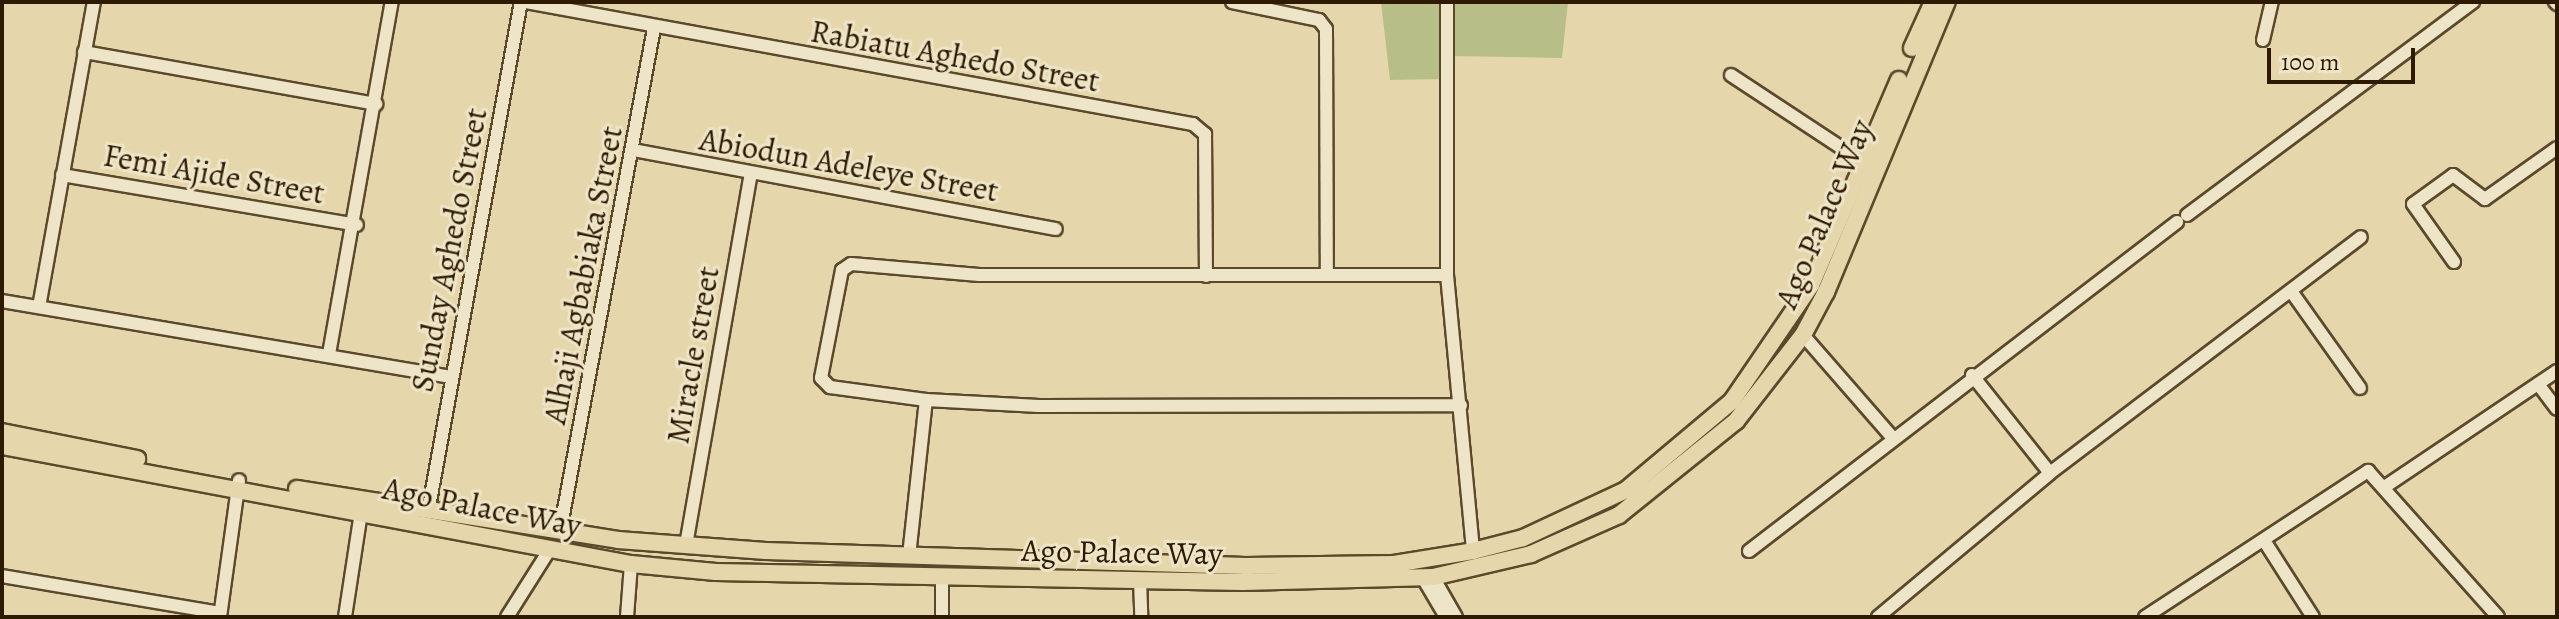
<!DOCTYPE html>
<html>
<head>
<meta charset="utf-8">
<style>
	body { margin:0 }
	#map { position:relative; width:2559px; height:619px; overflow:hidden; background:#e5d7ab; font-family:Alegreya,serif }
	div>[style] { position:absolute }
	.green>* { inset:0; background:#b7be87 }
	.roads { filter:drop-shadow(2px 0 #5b492c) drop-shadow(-2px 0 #5b492c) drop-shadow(0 2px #5b492c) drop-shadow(0 -2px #5b492c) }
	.minor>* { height:12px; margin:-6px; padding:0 6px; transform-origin:6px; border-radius:6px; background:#eee5c8 }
	.major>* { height:16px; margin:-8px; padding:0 8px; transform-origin:8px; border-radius:8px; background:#e5d7ab }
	span { translate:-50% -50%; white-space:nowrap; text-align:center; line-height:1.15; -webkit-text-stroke:6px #eee5c8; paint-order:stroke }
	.street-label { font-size:32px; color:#2d1a01 }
	.frame { position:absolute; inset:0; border:4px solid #2d1a01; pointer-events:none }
	.scale { position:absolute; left:2267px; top:48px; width:148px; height:36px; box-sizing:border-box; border:4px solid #2d1a01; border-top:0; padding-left:10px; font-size:24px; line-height:28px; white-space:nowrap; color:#2d1a01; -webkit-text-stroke:6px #eee5c8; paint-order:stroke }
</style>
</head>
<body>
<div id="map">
	<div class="green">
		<i style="clip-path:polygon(1381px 2px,1568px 2px,1562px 58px,1449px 56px,1442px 79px,1390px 80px)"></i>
	</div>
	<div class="roads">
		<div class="minor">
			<i style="left:526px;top:2px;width:678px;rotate:10.37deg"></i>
			<i style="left:1193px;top:124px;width:16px;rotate:40deg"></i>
			<i style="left:1205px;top:134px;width:142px;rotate:89.6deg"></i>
			<i style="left:1232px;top:2px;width:89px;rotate:11.7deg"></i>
			<i style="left:1319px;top:20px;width:11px;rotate:52deg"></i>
			<i style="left:1326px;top:29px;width:244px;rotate:89.8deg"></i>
			<i style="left:1447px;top:2px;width:273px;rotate:90deg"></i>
			<i style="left:1447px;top:275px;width:277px;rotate:84.6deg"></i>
			<i style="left:2555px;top:2px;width:3px;rotate:45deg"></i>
			<i style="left:2263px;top:40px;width:39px;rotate:-77deg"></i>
			<i style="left:84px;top:52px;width:297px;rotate:10.1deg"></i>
			<i style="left:1731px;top:75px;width:158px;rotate:33.4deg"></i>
			<i style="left:633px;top:150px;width:430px;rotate:10.6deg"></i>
			<i style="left:62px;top:175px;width:299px;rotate:9.6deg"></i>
			<i style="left:2187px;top:215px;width:357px;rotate:-36.7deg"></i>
			<i style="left:2454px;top:262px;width:71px;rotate:-125.3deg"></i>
			<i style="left:2413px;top:204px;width:49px;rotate:-35.9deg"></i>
			<i style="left:2453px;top:175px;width:40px;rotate:37deg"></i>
			<i style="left:2485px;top:199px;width:88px;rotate:-35.3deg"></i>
			<i style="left:1447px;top:275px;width:468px;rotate:180deg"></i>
			<i style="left:979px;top:275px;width:128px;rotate:-175.1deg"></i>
			<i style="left:851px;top:264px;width:11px;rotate:146deg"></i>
			<i style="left:842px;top:270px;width:110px;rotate:101deg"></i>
			<i style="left:821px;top:378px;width:13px;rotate:45deg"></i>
			<i style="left:830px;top:387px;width:97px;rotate:7.7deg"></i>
			<i style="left:926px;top:400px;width:113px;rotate:3deg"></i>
			<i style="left:1039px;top:406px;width:422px;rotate:-0.1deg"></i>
			<i style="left:2291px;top:291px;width:119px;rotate:54.6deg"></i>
			<i style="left:2px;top:301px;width:454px;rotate:9.6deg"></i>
			<i style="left:39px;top:307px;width:310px;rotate:-79.8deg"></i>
			<i style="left:1803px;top:335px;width:134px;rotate:48.9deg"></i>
			<i style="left:329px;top:354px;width:358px;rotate:-79.9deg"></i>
			<i style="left:1972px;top:375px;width:125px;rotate:51.5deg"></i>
			<i style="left:2538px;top:384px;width:31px;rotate:53deg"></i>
			<i style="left:2386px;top:486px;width:206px;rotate:-33.9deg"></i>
			<i style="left:429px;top:507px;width:513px;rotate:-79.68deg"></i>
			<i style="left:560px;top:531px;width:512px;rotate:-79.41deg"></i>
			<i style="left:2265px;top:542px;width:89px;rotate:57.4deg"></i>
			<i style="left:686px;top:545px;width:377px;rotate:-80.1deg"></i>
			<i style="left:1749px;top:551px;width:540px;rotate:-37.55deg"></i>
			<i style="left:909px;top:556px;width:157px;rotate:-83.8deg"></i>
			<i style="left:2px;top:576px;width:221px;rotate:9.6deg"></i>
			<i style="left:1433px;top:577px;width:46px;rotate:60.1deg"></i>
			<i style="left:942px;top:578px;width:39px;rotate:90deg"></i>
			<i style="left:1423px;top:578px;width:45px;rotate:59.5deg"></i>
			<i style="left:1140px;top:579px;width:38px;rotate:88deg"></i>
			<i style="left:220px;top:617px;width:138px;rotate:-82.1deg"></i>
			<i style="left:345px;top:617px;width:105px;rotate:-81.3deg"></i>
			<i style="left:507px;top:617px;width:80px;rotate:-57.7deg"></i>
			<i style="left:627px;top:617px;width:53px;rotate:-85.7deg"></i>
			<i style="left:1878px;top:617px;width:224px;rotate:-39.9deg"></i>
			<i style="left:2050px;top:473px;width:390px;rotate:-37.2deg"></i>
			<i style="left:2145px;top:617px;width:267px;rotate:-33.2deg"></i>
			<i style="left:2368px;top:471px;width:195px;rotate:48.3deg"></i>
		</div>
		<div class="major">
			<i style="left:1912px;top:48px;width:51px;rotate:-65.5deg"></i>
			<i style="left:2px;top:432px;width:138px;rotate:11.3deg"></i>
			<i style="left:2px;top:446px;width:640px;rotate:10.63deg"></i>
			<i style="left:631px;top:564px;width:85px;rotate:5.4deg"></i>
			<i style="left:716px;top:572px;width:527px;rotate:1.09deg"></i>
			<i style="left:1243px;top:582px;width:190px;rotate:-1.5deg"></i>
			<i style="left:1433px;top:577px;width:101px;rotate:-13.2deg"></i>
			<i style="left:1531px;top:554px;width:96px;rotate:-23.9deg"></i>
			<i style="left:1619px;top:515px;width:150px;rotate:-38.8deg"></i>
			<i style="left:1736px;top:421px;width:109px;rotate:-52.1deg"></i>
			<i style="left:1803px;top:335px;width:49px;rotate:-61.9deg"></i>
			<i style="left:1826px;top:292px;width:314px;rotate:-67.4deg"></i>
			<i style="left:297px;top:489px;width:325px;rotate:9deg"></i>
			<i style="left:618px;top:540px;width:148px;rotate:4.3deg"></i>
			<i style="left:766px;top:551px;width:480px;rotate:1.8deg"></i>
			<i style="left:1246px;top:566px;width:148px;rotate:-0.8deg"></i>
			<i style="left:1394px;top:564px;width:80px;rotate:-9.3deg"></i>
			<i style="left:1473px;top:551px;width:52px;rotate:-14.6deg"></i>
			<i style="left:1523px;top:538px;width:114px;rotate:-25deg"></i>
			<i style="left:1626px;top:490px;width:138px;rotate:-40deg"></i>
			<i style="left:1732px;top:401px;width:140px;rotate:-55.7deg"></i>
			<i style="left:1811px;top:285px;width:223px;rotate:-66.8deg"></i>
		</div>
	</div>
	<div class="street-label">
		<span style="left:955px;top:56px;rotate:10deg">Rabiatu Aghedo Street</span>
		<span style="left:849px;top:165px;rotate:10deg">Abiodun Adeleye Street</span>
		<span style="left:214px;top:174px;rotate:10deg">Femi Ajide Street</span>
		<span style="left:1824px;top:214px;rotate:-67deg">Ago Palace Way</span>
		<span style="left:449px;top:250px;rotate:-79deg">Sunday Aghedo Street</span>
		<span style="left:583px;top:275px;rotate:-79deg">Alhaji Agbabiaka Street</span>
		<span style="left:693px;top:355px;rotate:-80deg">Miracle street</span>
		<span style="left:482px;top:507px;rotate:11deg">Ago Palace Way</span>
		<span style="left:1122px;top:552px;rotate:1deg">Ago Palace Way</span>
	</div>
	<div class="frame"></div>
	<div class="scale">100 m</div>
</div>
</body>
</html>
